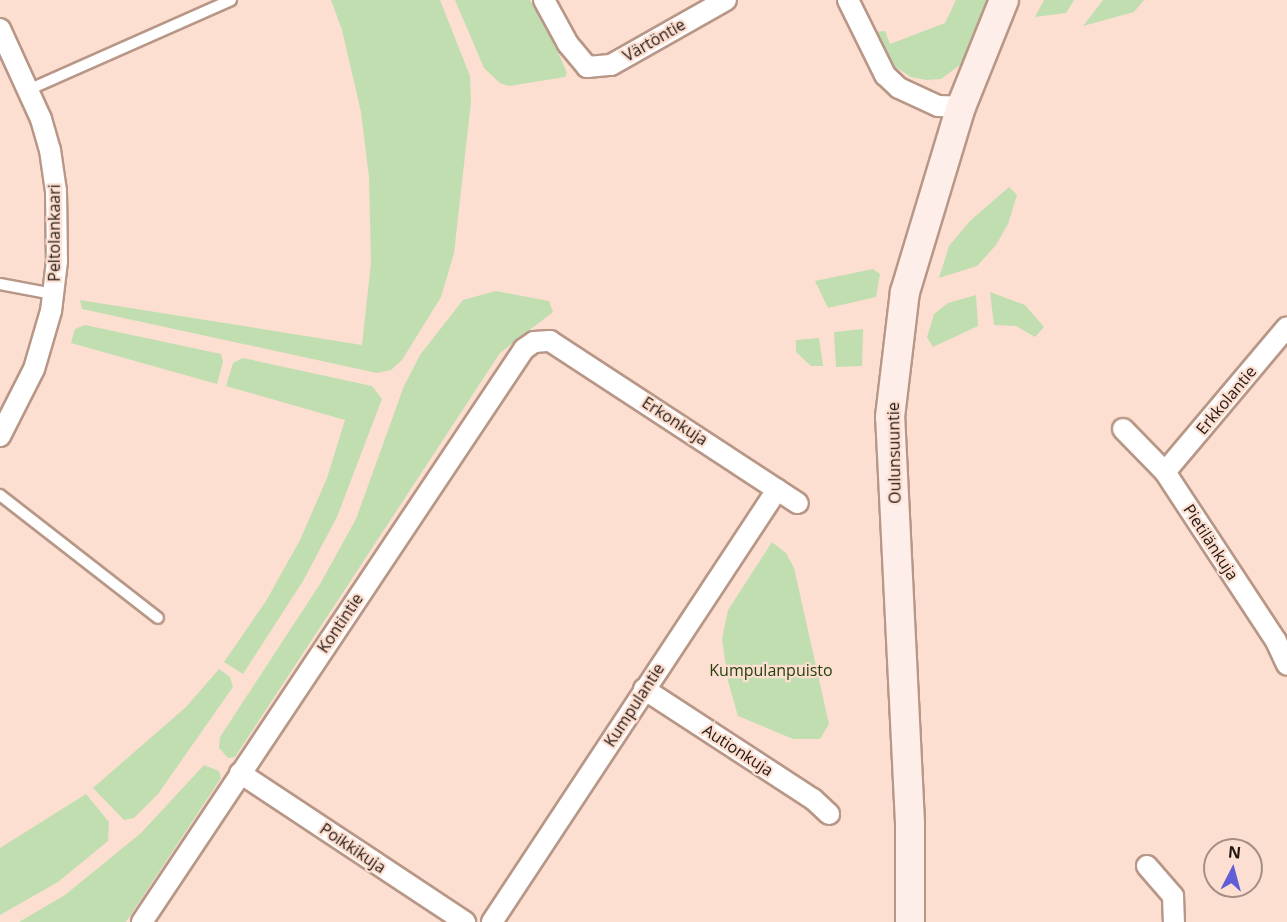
<!DOCTYPE html>
<html>
<head>
<meta charset="utf-8">
<style>
	body { margin:0 }
	#map { position:relative; width:1287px; height:922px; overflow:hidden; background:#fcdfd1; font-family:"Open Sans",sans-serif }
	div>[style] { position:absolute }
	.green>* { inset:0; background:#c1deb1 }
	.roads { filter:drop-shadow(2px 0 #b89787) drop-shadow(-2px 0 #b89787) drop-shadow(0 2px #b89787) drop-shadow(0 -2px #b89787) }
	.service>* { height:10px; margin:-5px; padding:0 5px; transform-origin:5px; border-radius:5px; background:#fff }
	.minor>* { height:20px; margin:-10px; padding:0 10px; transform-origin:10px; border-radius:10px; background:#fff }
	.secondary>* { height:28px; margin:-14px; padding:0 14px; transform-origin:14px; border-radius:14px; background:#feeee9 }
	span { translate:-50% -50%; white-space:nowrap; text-align:center; line-height:1.15; -webkit-text-stroke:4.5px #fcdfd1; paint-order:stroke }
	.street-label { font-size:16px; color:#231711 }
	.park-label { font-size:16px; color:#254110 }
	.north { position:absolute; left:1203px; top:838px; width:60px; height:60px; box-sizing:border-box; background:#fcdfd1; border:2px solid #a58f84; border-radius:50%; rotate:6deg; font-size:16px; font-weight:700; line-height:24px; text-align:center; color:#231711 }
	.north::after { content:''; display:block; margin:auto; width:21px; height:27px; background:#605dd6; clip-path:polygon(50% 0,100% 100%,50% 72%,0 100%) }
</style>
</head>
<body>
<div id="map">
	<div class="green">
		<i style="clip-path:polygon(331px 0,440px 0,470px 76px,471px 102px,454px 253px,441px 297px,402px 360px,391px 370px,377px 373px,82px 309px,80px 300px,362px 345px,371px 263px,369px 177px,361px 112px,342px 30px)"></i>
		<i style="clip-path:polygon(455px 0,530px 0,557px 50px,567px 73px,565px 77px,509px 86px,500px 83px,484px 68px)"></i>
		<i style="clip-path:polygon(956px 0,989px 0,964px 62px,941px 79px,926px 80px,911px 77px,889px 63px,874px 32px,885px 31px,890px 44px,945px 23px)"></i>
		<i style="clip-path:polygon(1044px 0,1074px 0,1066px 13px,1035px 17px)"></i>
		<i style="clip-path:polygon(1103px 0,1144px 0,1134px 12px,1083px 26px)"></i>
		<i style="clip-path:polygon(1009px 187px,1017px 195px,1008px 224px,996px 245px,977px 266px,939px 278px,949px 246px,970px 221px)"></i>
		<i style="clip-path:polygon(873px 269px,880px 274px,876px 297px,828px 308px,815px 281px)"></i>
		<i style="clip-path:polygon(496px 291px,549px 301px,553px 312px,500px 353px,235px 757px,228px 758px,219px 748px,220px 737px,320px 584px,356px 519px,404px 386px,420px 355px,463px 300px)"></i>
		<i style="clip-path:polygon(990px 292px,1025px 305px,1044px 327px,1035px 337px,1016px 326px,994px 325px)"></i>
		<i style="clip-path:polygon(976px 295px,978px 326px,933px 347px,927px 337px,934px 314px,948px 303px)"></i>
		<i style="clip-path:polygon(85px 325px,221px 354px,223px 362px,217px 384px,71px 343px,75px 329px)"></i>
		<i style="clip-path:polygon(863px 329px,862px 366px,836px 367px,834px 332px)"></i>
		<i style="clip-path:polygon(819px 338px,823px 366px,811px 366px,796px 352px,796px 340px)"></i>
		<i style="clip-path:polygon(243px 358px,372px 386px,382px 399px,337px 517px,303px 581px,243px 674px,224px 662px,266px 601px,300px 540px,327px 478px,345px 420px,226px 386px,233px 363px)"></i>
		<i style="clip-path:polygon(772px 542px,786px 553px,794px 568px,829px 724px,820px 739px,793px 739px,738px 716px,728px 681px,722px 639px,728px 610px)"></i>
		<i style="clip-path:polygon(219px 669px,230px 677px,233px 687px,158px 794px,134px 818px,124px 820px,93px 788px,186px 707px)"></i>
		<i style="clip-path:polygon(204px 765px,219px 771px,221px 778px,126px 922px,19px 922px,65px 895px,141px 833px)"></i>
		<i style="clip-path:polygon(86px 794px,109px 822px,108px 841px,58px 882px,0 915px,0 848px)"></i>
	</div>
	<div class="roads">
		<div class="service">
			<i style="left:28px;top:90px;width:222px;rotate:-23.9deg"></i>
			<i style="left:0;top:284px;width:54px;rotate:10.7deg"></i>
			<i style="left:0;top:495px;width:200px;rotate:37.9deg"></i>
		</div>
		<div class="minor">
			<i style="left:544px;top:0;width:50px;rotate:61.4deg"></i>
			<i style="left:568px;top:44px;width:30px;rotate:50deg"></i>
			<i style="left:587px;top:67px;width:24px;rotate:-5deg"></i>
			<i style="left:611px;top:65px;width:132px;rotate:-29.5deg"></i>
			<i style="left:848px;top:0;width:84px;rotate:63.7deg"></i>
			<i style="left:885px;top:75px;width:19px;rotate:43deg"></i>
			<i style="left:899px;top:88px;width:43px;rotate:24.8deg"></i>
			<i style="left:938px;top:106px;width:23px;rotate:2deg"></i>
			<i style="left:0;top:29px;width:99px;rotate:65.5deg"></i>
			<i style="left:41px;top:119px;width:32px;rotate:74deg"></i>
			<i style="left:50px;top:150px;width:41px;rotate:81.7deg"></i>
			<i style="left:56px;top:191px;width:70px;rotate:89.2deg"></i>
			<i style="left:57px;top:261px;width:50px;rotate:96.8deg"></i>
			<i style="left:51px;top:311px;width:60px;rotate:106.3deg"></i>
			<i style="left:34px;top:369px;width:75px;rotate:116.9deg"></i>
			<i style="left:1123px;top:429px;width:60px;rotate:45.7deg"></i>
			<i style="left:1165px;top:472px;width:202px;rotate:56.7deg"></i>
			<i style="left:1276px;top:641px;width:26px;rotate:65deg"></i>
			<i style="left:1165px;top:472px;width:189px;rotate:-49.9deg"></i>
			<i style="left:644px;top:689px;width:202px;rotate:33.1deg"></i>
			<i style="left:813px;top:799px;width:22px;rotate:43deg"></i>
			<i style="left:240px;top:773px;width:270px;rotate:33.5deg"></i>
			<i style="left:1147px;top:866px;width:40px;rotate:49deg"></i>
			<i style="left:1173px;top:896px;width:26px;rotate:88deg"></i>
			<i style="left:142px;top:922px;width:689px;rotate:-56.31deg"></i>
			<i style="left:524px;top:349px;width:12px;rotate:-35deg"></i>
			<i style="left:534px;top:342px;width:16px;rotate:-4deg"></i>
			<i style="left:550px;top:341px;width:296px;rotate:33.2deg"></i>
			<i style="left:492px;top:922px;width:518px;rotate:-56.59deg"></i>
		</div>
		<div class="secondary">
			<i style="left:910px;top:922px;width:99px;rotate:-90deg"></i>
			<i style="left:910px;top:823px;width:406px;rotate:-92.8deg"></i>
			<i style="left:890px;top:417px;width:126px;rotate:-83.2deg"></i>
			<i style="left:905px;top:292px;width:193px;rotate:-73.2deg"></i>
			<i style="left:961px;top:107px;width:115px;rotate:-68.1deg"></i>
		</div>
	</div>
	<div class="street-label">
		<span style="left:654px;top:40px;rotate:-30deg">Värtöntie</span>
		<span style="left:54px;top:233px;rotate:-90deg">Peltolankaari</span>
		<span style="left:1226px;top:400px;rotate:-50deg">Erkkolantie</span>
		<span style="left:675px;top:421px;rotate:33deg">Erkonkuja</span>
		<span style="left:894px;top:453px;rotate:-91deg">Oulunsuuntie</span>
		<span style="left:1211px;top:542px;rotate:57deg">Pietilänkuja</span>
		<span style="left:340px;top:623px;rotate:-56deg">Kontintie</span>
		<span style="left:634px;top:705px;rotate:-57deg">Kumpulantie</span>
		<span style="left:738px;top:750px;rotate:33deg">Autionkuja</span>
		<span style="left:353px;top:848px;rotate:34deg">Poikkikuja</span>
	</div>
	<div class="park-label">
		<span style="left:771px;top:670px">Kumpulanpuisto</span>
	</div>
	<div class="north">N</div>
</div>
</body>
</html>
